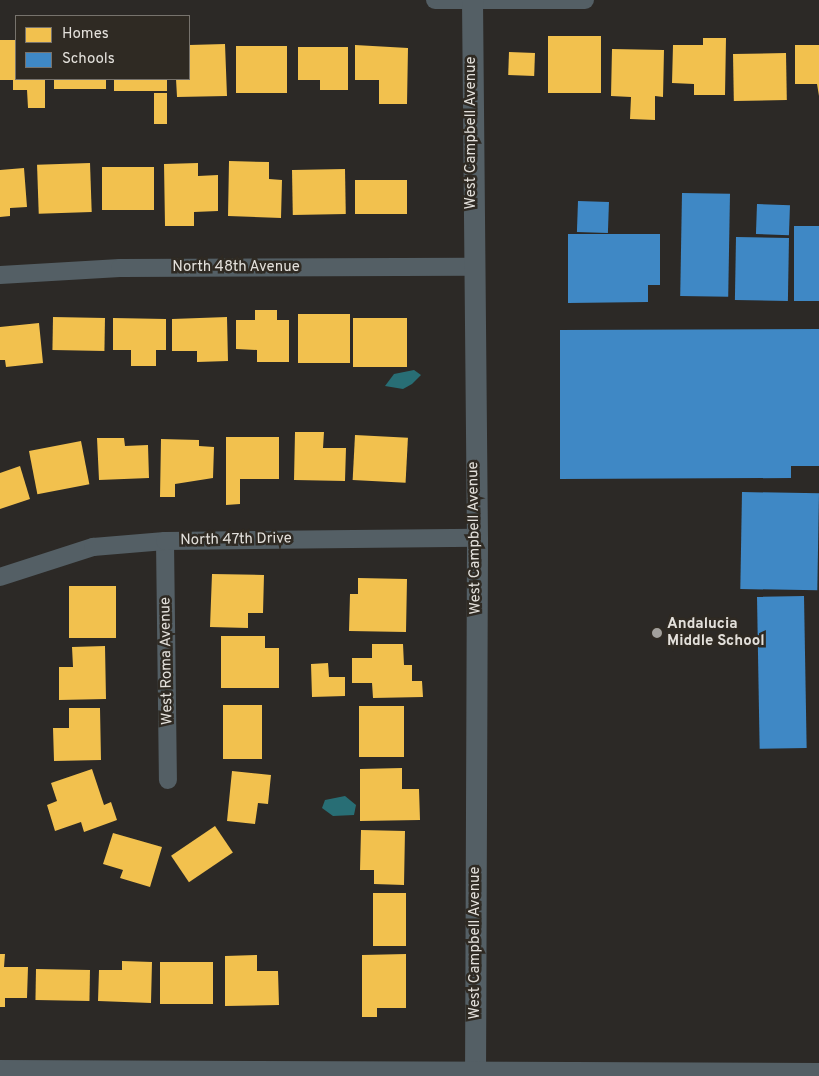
<!DOCTYPE html>
<html>
<head>
<meta charset="utf-8">
<style>
	body { margin:0 }
	#map { position:relative; width:819px; height:1076px; overflow:hidden; background:#2c2926; font-family:Overpass,sans-serif }
	div>[style] { position:absolute }
	.water>* { inset:0; background:#286e75 }
	.homes>* { inset:0; background:#f2c14e; transform-origin:0 0 }
	.schools>* { inset:0; background:#3f88c5; transform-origin:0 0 }
	.minor>* { height:18px; margin:-9px; padding:0 9px; transform-origin:9px; border-radius:9px; background:#545f65 }
	.tertiary>* { height:21px; margin:-10.5px; padding:0 10.5px; transform-origin:10.5px; border-radius:10.5px; background:#545f65 }
	.dots>* { width:14px; height:14px; translate:-50% -50%; box-sizing:border-box; border:2px solid #2f2a23; border-radius:50% }
	span { translate:-50% -50%; white-space:nowrap; text-align:center; line-height:1.15; -webkit-text-stroke:5px #2f2a23; paint-order:stroke }
	.street-label { font-size:15px; color:#e3e0db }
	.poi-label { font-size:15px; color:#e3e0db; font-weight:700 }
	.left { translate:0 -50%; text-align:left }
	.legend { position:absolute; left:15px; top:15px; width:175px; height:65px; box-sizing:border-box; background:#2f2a23; border:1px solid #77736d; margin:0; padding:6px 9px; list-style:none; font-size:15px; color:#e3e0db }
	.legend li { display:flex; align-items:center; gap:10px; height:25px }
	.legend b { width:25px; border:1px solid #77736d }
</style>
</head>
<body>
<div id="map">
	<div class="water">
		<i style="clip-path:polygon(414px 370px,421px 375px,412px 384px,403px 389px,385px 386px,394px 374px)"></i>
		<i style="clip-path:polygon(345px 796px,356px 805px,354px 815px,333px 816px,322px 808px,325px 800px)"></i>
	</div>
	<div class="homes">
		<i style="left:548px;top:36px;width:53px;height:57px"></i>
		<i style="clip-path:polygon(703px 38px,726px 38px,725px 95px,694px 95px,694px 84px,672px 83px,673px 45px,703px 45px)"></i>
		<i style="clip-path:polygon(0 40px,16px 40px,16px 79px,45px 79px,45px 108px,28px 108px,27px 90px,13px 90px,13px 80px,0 80px)"></i>
		<i style="clip-path:polygon(225px 44px,227px 96px,177px 97px,176px 79px,189px 79px,189px 45px)"></i>
		<i style="clip-path:polygon(355px 45px,408px 48px,407px 104px,379px 104px,379px 80px,355px 80px)"></i>
		<i style="clip-path:polygon(795px 45px,819px 45px,819px 96px,817px 84px,795px 84px)"></i>
		<i style="left:287px;top:46px;width:47px;height:51px;rotate:90deg"></i>
		<i style="clip-path:polygon(298px 47px,348px 47px,348px 90px,320px 90px,320px 80px,298px 80px)"></i>
		<i style="clip-path:polygon(612px 49px,664px 50px,663px 97px,655px 96px,655px 120px,630px 119px,631px 97px,611px 96px)"></i>
		<i style="left:509px;top:52px;width:26px;height:23px;rotate:2deg"></i>
		<i style="left:786px;top:53px;width:47px;height:53px;rotate:89deg"></i>
		<i style="left:54px;top:79px;width:52px;height:10px"></i>
		<i style="left:114px;top:79px;width:53px;height:12px"></i>
		<i style="left:154px;top:93px;width:13px;height:31px"></i>
		<i style="clip-path:polygon(229px 161px,269px 162px,269px 179px,282px 180px,281px 218px,228px 216px)"></i>
		<i style="left:90px;top:163px;width:49px;height:53px;rotate:88deg"></i>
		<i style="clip-path:polygon(198px 163px,198px 176px,218px 175px,218px 211px,194px 212px,194px 226px,165px 226px,164px 164px)"></i>
		<i style="left:102px;top:167px;width:52px;height:43px"></i>
		<i style="clip-path:polygon(24px 168px,27px 207px,10px 208px,10px 216px,0 217px,0 170px)"></i>
		<i style="left:345px;top:169px;width:45px;height:53px;rotate:89deg"></i>
		<i style="left:407px;top:180px;width:34px;height:52px;rotate:90deg"></i>
		<i style="clip-path:polygon(255px 310px,277px 310px,277px 320px,289px 320px,289px 362px,257px 362px,257px 350px,236px 349px,236px 320px,255px 320px)"></i>
		<i style="left:298px;top:314px;width:52px;height:49px"></i>
		<i style="left:53px;top:317px;width:52px;height:33px;rotate:1deg"></i>
		<i style="clip-path:polygon(227px 317px,228px 361px,197px 362px,197px 351px,172px 351px,172px 319px)"></i>
		<i style="clip-path:polygon(113px 318px,166px 319px,166px 350px,156px 350px,156px 366px,131px 366px,131px 350px,113px 350px)"></i>
		<i style="left:353px;top:318px;width:54px;height:49px"></i>
		<i style="clip-path:polygon(39px 323px,43px 363px,6px 367px,5px 360px,0 360px,0 327px)"></i>
		<i style="clip-path:polygon(295px 432px,324px 432px,323px 448px,346px 448px,345px 481px,294px 480px)"></i>
		<i style="left:355px;top:435px;width:53px;height:45px;rotate:3deg"></i>
		<i style="clip-path:polygon(226px 437px,279px 437px,279px 479px,240px 479px,240px 504px,226px 505px)"></i>
		<i style="clip-path:polygon(97px 438px,124px 438px,125px 446px,148px 445px,149px 478px,99px 480px)"></i>
		<i style="clip-path:polygon(161px 439px,199px 440px,199px 446px,214px 447px,213px 478px,175px 484px,175px 497px,160px 497px)"></i>
		<i style="left:81px;top:441px;width:44px;height:53px;rotate:79deg"></i>
		<i style="clip-path:polygon(20px 466px,30px 499px,0 509px,0 473px)"></i>
		<i style="clip-path:polygon(212px 574px,264px 575px,263px 613px,248px 613px,248px 628px,210px 627px)"></i>
		<i style="clip-path:polygon(358px 578px,407px 579px,406px 632px,349px 631px,350px 594px,358px 594px)"></i>
		<i style="left:69px;top:586px;width:47px;height:52px"></i>
		<i style="clip-path:polygon(221px 636px,265px 636px,265px 648px,279px 648px,279px 688px,221px 688px)"></i>
		<i style="clip-path:polygon(372px 644px,403px 644px,404px 665px,412px 665px,412px 681px,422px 681px,423px 697px,373px 698px,372px 683px,352px 683px,352px 658px,372px 658px)"></i>
		<i style="clip-path:polygon(105px 646px,106px 699px,59px 700px,59px 667px,73px 667px,72px 647px)"></i>
		<i style="clip-path:polygon(328px 663px,329px 677px,345px 677px,345px 696px,312px 697px,311px 664px)"></i>
		<i style="left:223px;top:705px;width:39px;height:54px"></i>
		<i style="left:359px;top:706px;width:45px;height:51px"></i>
		<i style="clip-path:polygon(69px 708px,100px 708px,101px 760px,54px 761px,53px 728px,69px 728px)"></i>
		<i style="clip-path:polygon(402px 768px,402px 789px,419px 789px,420px 820px,360px 821px,360px 769px)"></i>
		<i style="clip-path:polygon(92px 769px,104px 805px,111px 802px,117px 820px,84px 832px,81px 822px,55px 831px,47px 805px,57px 801px,51px 783px)"></i>
		<i style="clip-path:polygon(232px 771px,271px 775px,268px 804px,258px 803px,255px 824px,227px 821px)"></i>
		<i style="left:215px;top:826px;width:32px;height:53px;rotate:56deg"></i>
		<i style="clip-path:polygon(361px 830px,405px 831px,404px 885px,374px 884px,374px 870px,360px 870px)"></i>
		<i style="clip-path:polygon(113px 833px,162px 847px,150px 887px,120px 878px,123px 870px,103px 864px)"></i>
		<i style="left:373px;top:893px;width:33px;height:53px"></i>
		<i style="clip-path:polygon(0 954px,5px 954px,4px 967px,28px 967px,27px 998px,5px 998px,5px 1007px,0 1007px)"></i>
		<i style="clip-path:polygon(406px 954px,406px 1008px,377px 1008px,377px 1017px,362px 1017px,362px 955px)"></i>
		<i style="clip-path:polygon(257px 955px,257px 971px,278px 971px,279px 1005px,225px 1006px,225px 956px)"></i>
		<i style="clip-path:polygon(122px 961px,152px 962px,151px 1003px,98px 1001px,99px 970px,122px 970px)"></i>
		<i style="left:160px;top:962px;width:53px;height:42px"></i>
		<i style="left:36px;top:969px;width:54px;height:31px;rotate:1deg"></i>
	</div>
	<div class="schools">
		<i style="left:682px;top:193px;width:48px;height:103px;rotate:1deg"></i>
		<i style="left:578px;top:201px;width:31px;height:31px;rotate:2deg"></i>
		<i style="left:757px;top:204px;width:33px;height:30px;rotate:2deg"></i>
		<i style="left:794px;top:226px;width:25px;height:75px"></i>
		<i style="clip-path:polygon(568px 234px,660px 234px,660px 285px,648px 285px,648px 302px,568px 303px)"></i>
		<i style="left:736px;top:237px;width:53px;height:63px;rotate:1deg"></i>
		<i style="clip-path:polygon(819px 329px,819px 466px,791px 466px,791px 478px,560px 479px,560px 330px)"></i>
		<i style="left:742px;top:492px;width:77px;height:97px;rotate:1deg"></i>
		<i style="left:804px;top:596px;width:152px;height:47px;rotate:89deg"></i>
	</div>
	<div class="minor">
		<i style="left:435px;top:0;width:150px"></i>
		<i style="left:0;top:275px;width:120px;rotate:-3.3deg"></i>
		<i style="left:120px;top:268px;width:352px;rotate:-0.2deg"></i>
		<i style="left:165px;top:541px;width:239px;rotate:89.3deg"></i>
		<i style="left:0;top:577px;width:98px;rotate:-17.9deg"></i>
		<i style="left:93px;top:547px;width:72px;rotate:-4.8deg"></i>
		<i style="left:165px;top:541px;width:312px;rotate:-0.6deg"></i>
	</div>
	<div class="tertiary">
		<i style="left:472px;top:0;width:538px;rotate:89.47deg"></i>
		<i style="left:477px;top:538px;width:534px;rotate:90.21deg"></i>
		<i style="left:0;top:1070px;width:819px;rotate:0.21deg"></i>
	</div>
	<div class="dots">
		<i style="left:657px;top:633px;background:#a3a09c"></i>
	</div>
	<div class="street-label">
		<span style="left:472px;top:133px;rotate:-90deg">West Campbell Avenue</span>
		<span style="left:236px;top:268px">North 48th Avenue</span>
		<span style="left:475px;top:538px;rotate:-91deg">West Campbell Avenue</span>
		<span style="left:236px;top:540px;rotate:-1deg">North 47th Drive</span>
		<span style="left:167px;top:661px;rotate:-91deg">West Roma Avenue</span>
		<span style="left:476px;top:943px;rotate:-90deg">West Campbell Avenue</span>
	</div>
	<div class="poi-label">
		<span class="left" style="left:667px;top:633px">Andalucia<br>Middle School</span>
	</div>
	<ul class="legend">
	<li><b style="height:14px;background:#f2c14e"></b>Homes</li>
	<li><b style="height:14px;background:#3f88c5"></b>Schools</li>
	</ul>
</div>
</body>
</html>
